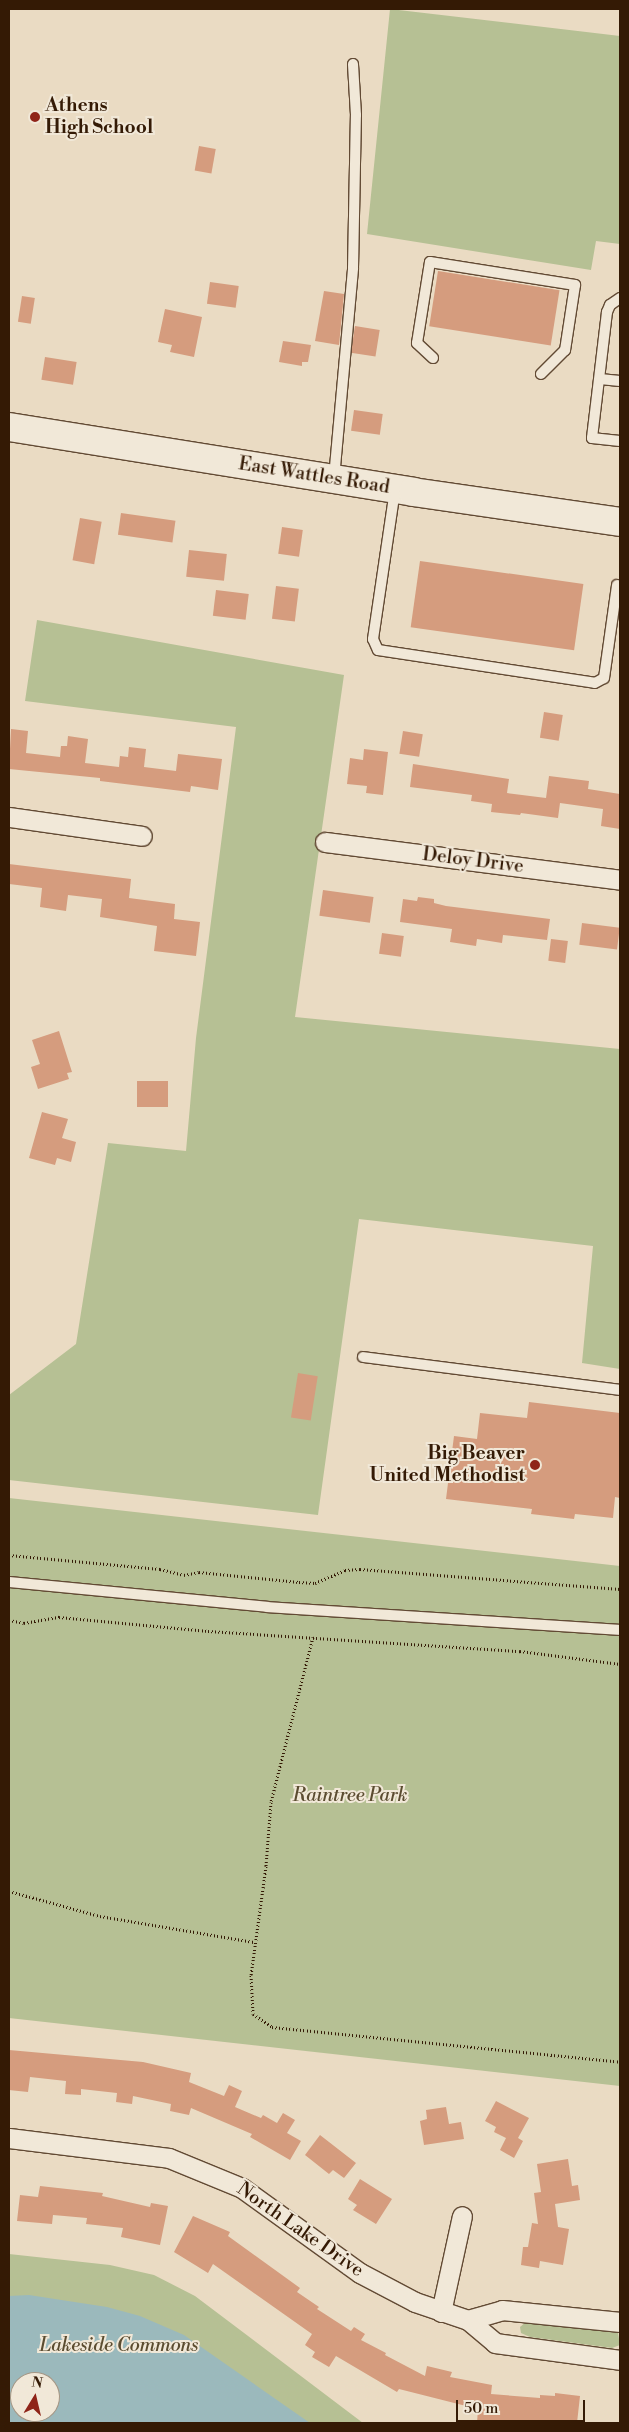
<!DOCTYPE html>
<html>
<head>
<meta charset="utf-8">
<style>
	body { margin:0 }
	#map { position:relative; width:629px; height:2432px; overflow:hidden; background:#eadbc3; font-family:"Libre Bodoni",serif }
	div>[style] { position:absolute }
	.green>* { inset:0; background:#b6c094 }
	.water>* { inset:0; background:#9bb9bc }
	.building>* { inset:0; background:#d59c7e; transform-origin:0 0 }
	.path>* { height:3px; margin-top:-1.5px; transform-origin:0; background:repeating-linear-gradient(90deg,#341a05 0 1px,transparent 0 3.5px) }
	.roads { filter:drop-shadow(1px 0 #624a34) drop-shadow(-1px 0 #624a34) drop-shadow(0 1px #624a34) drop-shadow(0 -1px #624a34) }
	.lane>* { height:10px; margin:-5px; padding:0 5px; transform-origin:5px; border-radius:5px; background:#f1e8d8 }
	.street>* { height:19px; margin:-9.5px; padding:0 9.5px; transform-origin:9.5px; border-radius:9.5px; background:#f1e8d8 }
	.secondary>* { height:28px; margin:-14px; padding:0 14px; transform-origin:14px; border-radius:14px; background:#f1e8d8 }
	.dots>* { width:14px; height:14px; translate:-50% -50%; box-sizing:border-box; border:2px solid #f1e8d8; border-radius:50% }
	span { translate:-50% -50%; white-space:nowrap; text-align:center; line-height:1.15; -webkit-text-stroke:4px #f1e8d8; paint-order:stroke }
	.poi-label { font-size:19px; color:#341a05; font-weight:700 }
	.left { translate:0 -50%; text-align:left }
	.right { translate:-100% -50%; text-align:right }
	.street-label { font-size:19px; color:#341a05 }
	.park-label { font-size:19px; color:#5b4c30; font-style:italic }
	.frame { position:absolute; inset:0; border:10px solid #341a05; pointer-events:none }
	.north { position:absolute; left:10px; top:2372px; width:50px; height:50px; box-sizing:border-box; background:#f1e8d8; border:1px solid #a59684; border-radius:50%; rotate:9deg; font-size:14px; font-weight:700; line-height:20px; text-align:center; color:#341a05 }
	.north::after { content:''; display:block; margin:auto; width:18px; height:22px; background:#8f2418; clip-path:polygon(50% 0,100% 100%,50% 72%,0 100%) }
	.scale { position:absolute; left:456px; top:2400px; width:129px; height:22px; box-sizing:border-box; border:2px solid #341a05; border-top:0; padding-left:6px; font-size:15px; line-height:18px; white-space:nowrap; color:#341a05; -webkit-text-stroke:4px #f1e8d8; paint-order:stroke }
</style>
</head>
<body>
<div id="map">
	<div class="green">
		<i style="clip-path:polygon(390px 9px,620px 36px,620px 244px,596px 241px,591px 270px,367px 234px)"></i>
		<i style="clip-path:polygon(37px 620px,344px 675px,295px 1017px,620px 1049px,620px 1369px,582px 1363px,593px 1246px,359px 1219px,318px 1515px,9px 1480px,9px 1395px,76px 1344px,108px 1143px,186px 1151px,196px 1038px,236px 727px,25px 701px)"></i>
		<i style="clip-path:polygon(9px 1498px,620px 1566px,620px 2086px,9px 2018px)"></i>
		<i style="clip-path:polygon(evenodd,9px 2254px,110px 2265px,154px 2275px,195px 2296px,363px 2423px,9px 2423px,9px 2254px,20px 2382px,50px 2382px,50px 2412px,20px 2412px,20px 2382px)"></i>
		<i style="clip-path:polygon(527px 2321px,618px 2333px,620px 2345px,612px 2348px,530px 2337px,521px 2333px,520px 2327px)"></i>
	</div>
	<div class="water">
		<i style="clip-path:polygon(evenodd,29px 2295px,107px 2307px,140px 2316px,184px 2335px,310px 2423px,9px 2423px,9px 2296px,29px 2295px,20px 2382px,50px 2382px,50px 2412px,20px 2412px,20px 2382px)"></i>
	</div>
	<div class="building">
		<i style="left:199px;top:146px;width:17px;height:25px;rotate:10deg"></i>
		<i style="left:438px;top:271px;width:123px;height:56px;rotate:9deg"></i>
		<i style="left:210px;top:282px;width:29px;height:22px;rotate:8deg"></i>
		<i style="clip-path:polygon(324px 291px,344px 294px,339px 345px,315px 341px)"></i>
		<i style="left:22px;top:296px;width:13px;height:26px;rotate:9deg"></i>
		<i style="clip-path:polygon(165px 309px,202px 317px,194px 357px,170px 352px,172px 345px,158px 342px)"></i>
		<i style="left:355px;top:326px;width:25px;height:27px;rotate:9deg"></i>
		<i style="clip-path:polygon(283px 341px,311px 345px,308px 362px,302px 362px,302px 366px,279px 362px)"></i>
		<i style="left:45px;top:357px;width:32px;height:23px;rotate:9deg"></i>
		<i style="left:354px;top:410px;width:29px;height:21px;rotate:8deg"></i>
		<i style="left:121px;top:513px;width:55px;height:22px;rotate:8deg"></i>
		<i style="left:80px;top:518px;width:22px;height:43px;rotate:10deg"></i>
		<i style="left:282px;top:527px;width:21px;height:27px;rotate:8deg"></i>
		<i style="left:189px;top:550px;width:38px;height:27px;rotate:6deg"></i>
		<i style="left:420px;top:561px;width:165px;height:67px;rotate:8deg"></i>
		<i style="left:276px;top:586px;width:23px;height:33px;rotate:7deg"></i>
		<i style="left:216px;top:590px;width:33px;height:26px;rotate:7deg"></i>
		<i style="left:544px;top:712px;width:19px;height:26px;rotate:9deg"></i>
		<i style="clip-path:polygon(11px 729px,28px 731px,26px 753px,60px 757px,61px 746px,67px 746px,68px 736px,88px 739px,85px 763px,119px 767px,120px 756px,128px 757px,129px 747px,146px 749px,144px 767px,176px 771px,178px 754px,222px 759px,218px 790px,191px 786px,190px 792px,100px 781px,100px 778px,9px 769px)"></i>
		<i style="left:403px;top:731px;width:20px;height:23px;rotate:9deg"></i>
		<i style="clip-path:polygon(364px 749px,388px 752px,383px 795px,366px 793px,367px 786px,347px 784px,350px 758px,363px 760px)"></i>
		<i style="clip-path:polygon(413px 764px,509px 779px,507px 793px,546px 798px,549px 776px,589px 781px,588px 789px,620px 794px,620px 829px,601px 826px,603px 809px,560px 803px,558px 818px,521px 813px,520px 815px,491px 812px,492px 804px,471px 801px,472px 795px,410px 787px)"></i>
		<i style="clip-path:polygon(9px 864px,131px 879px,129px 898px,175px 904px,174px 919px,200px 922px,196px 956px,154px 951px,157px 926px,100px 917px,102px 899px,68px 895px,66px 911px,40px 907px,42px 888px,9px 884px)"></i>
		<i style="left:323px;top:890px;width:51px;height:26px;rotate:8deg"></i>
		<i style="clip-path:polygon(418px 897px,434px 899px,434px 903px,446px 906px,550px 919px,547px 940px,503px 935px,502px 943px,477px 939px,476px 946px,450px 942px,452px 929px,400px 922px,403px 899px,417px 901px)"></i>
		<i style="left:582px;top:923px;width:38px;height:22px;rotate:7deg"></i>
		<i style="left:382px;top:933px;width:22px;height:21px;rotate:8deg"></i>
		<i style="left:551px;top:939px;width:17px;height:22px;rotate:7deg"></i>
		<i style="clip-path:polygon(59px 1031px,72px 1072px,67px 1073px,69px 1079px,38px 1089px,31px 1067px,40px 1064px,32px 1040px)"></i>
		<i style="left:137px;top:1081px;width:31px;height:26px"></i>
		<i style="clip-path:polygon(42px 1112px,68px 1119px,62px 1138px,76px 1142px,71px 1162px,57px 1158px,55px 1165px,29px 1158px)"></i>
		<i style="left:298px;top:1373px;width:20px;height:45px;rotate:9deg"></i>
		<i style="clip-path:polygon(529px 1402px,620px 1413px,620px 1498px,615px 1497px,613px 1518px,575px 1514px,574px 1519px,531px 1514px,532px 1509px,446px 1499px,454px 1436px,477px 1439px,480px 1413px,527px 1418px)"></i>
		<i style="clip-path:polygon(9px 2050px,143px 2062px,191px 2073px,189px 2082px,224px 2096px,229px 2085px,242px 2091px,235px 2107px,261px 2118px,263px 2115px,277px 2123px,283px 2113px,295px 2120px,287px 2133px,301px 2141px,290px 2160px,250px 2137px,252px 2134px,191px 2108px,189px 2115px,170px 2111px,171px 2104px,133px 2096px,132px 2104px,116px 2102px,117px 2093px,81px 2089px,81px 2095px,65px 2094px,66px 2081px,30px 2077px,28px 2092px,9px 2090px)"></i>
		<i style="clip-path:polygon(496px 2101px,529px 2118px,518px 2138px,523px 2141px,514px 2158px,500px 2150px,506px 2138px,494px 2132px,496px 2127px,485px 2121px)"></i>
		<i style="clip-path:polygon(446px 2107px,449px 2124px,461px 2122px,464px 2139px,424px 2145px,420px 2121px,427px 2119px,426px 2110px)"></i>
		<i style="clip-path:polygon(320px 2135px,356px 2163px,344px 2178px,333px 2170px,329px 2174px,305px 2155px)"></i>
		<i style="clip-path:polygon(568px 2159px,572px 2186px,578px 2185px,580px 2200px,555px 2204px,558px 2227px,569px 2229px,563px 2265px,540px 2261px,539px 2268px,521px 2265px,523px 2247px,528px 2247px,532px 2223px,538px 2224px,534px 2193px,541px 2192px,537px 2164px)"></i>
		<i style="clip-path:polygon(360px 2179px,392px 2199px,376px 2224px,353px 2210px,357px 2205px,348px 2199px)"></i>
		<i style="clip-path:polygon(40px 2186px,103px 2193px,102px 2196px,150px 2207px,151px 2203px,168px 2206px,160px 2245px,121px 2237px,123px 2228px,86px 2224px,87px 2218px,53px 2215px,52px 2224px,17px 2221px,20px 2195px,38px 2197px)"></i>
		<i style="clip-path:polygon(193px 2216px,230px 2232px,228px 2236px,300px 2288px,297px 2292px,319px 2307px,317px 2309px,351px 2331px,354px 2327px,365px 2334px,361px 2340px,386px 2353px,385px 2355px,425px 2376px,427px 2366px,452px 2372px,450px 2377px,492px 2385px,491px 2394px,540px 2398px,540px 2395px,555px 2396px,555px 2393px,580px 2396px,577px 2423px,477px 2423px,478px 2409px,399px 2389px,397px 2392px,336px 2356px,329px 2367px,312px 2357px,315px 2352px,305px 2345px,312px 2334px,213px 2264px,208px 2273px,174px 2252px)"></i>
	</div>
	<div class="path">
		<i style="left:9px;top:1555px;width:152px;rotate:5.3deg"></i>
		<i style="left:160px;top:1569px;width:25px;rotate:14deg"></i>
		<i style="left:184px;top:1575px;width:15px;rotate:-11deg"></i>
		<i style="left:199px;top:1572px;width:100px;rotate:5.7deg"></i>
		<i style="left:299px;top:1582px;width:16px;rotate:4deg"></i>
		<i style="left:315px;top:1583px;width:33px;rotate:-23deg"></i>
		<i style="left:345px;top:1570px;width:15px;rotate:-4deg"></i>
		<i style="left:360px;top:1569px;width:261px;rotate:4.4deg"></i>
		<i style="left:9px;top:1620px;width:15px;rotate:11deg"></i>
		<i style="left:24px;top:1623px;width:36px;rotate:-10deg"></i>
		<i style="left:59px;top:1617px;width:150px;rotate:5.4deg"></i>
		<i style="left:208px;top:1631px;width:313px;rotate:3.7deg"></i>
		<i style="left:520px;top:1651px;width:101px;rotate:7.4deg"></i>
		<i style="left:313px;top:1637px;width:170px;rotate:104.3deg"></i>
		<i style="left:271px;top:1802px;width:64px;rotate:94.5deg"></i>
		<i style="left:266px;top:1866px;width:110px;rotate:97.8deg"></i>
		<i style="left:251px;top:1975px;width:39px;rotate:87deg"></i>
		<i style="left:253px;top:2014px;width:23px;rotate:34deg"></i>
		<i style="left:272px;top:2027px;width:350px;rotate:5.7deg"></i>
		<i style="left:9px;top:1891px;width:94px;rotate:15.4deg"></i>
		<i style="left:100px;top:1916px;width:156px;rotate:9.6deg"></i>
	</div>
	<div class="roads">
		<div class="lane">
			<i style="left:620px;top:298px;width:12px;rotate:145deg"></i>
			<i style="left:610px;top:305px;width:8px;rotate:113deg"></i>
			<i style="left:607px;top:312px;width:127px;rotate:96.8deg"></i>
			<i style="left:592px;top:438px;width:28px;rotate:6deg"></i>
			<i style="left:433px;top:358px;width:22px;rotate:-137deg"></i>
			<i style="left:417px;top:343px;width:82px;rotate:-80.9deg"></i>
			<i style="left:430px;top:262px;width:147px;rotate:9deg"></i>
			<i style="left:575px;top:285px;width:66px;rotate:98.7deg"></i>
			<i style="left:565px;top:350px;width:34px;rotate:135deg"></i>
			<i style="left:600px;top:379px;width:20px;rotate:6deg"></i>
			<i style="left:334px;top:478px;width:211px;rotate:-84.8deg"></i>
			<i style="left:353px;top:268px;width:153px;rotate:-88.9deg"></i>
			<i style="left:356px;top:115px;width:51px;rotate:-93.4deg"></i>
			<i style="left:395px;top:490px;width:151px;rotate:98.4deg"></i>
			<i style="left:373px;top:639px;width:12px;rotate:66deg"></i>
			<i style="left:378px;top:650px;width:219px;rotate:8.6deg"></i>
			<i style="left:595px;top:683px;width:10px;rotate:-29deg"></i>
			<i style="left:604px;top:678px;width:94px;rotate:-82deg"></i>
			<i style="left:363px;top:1357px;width:259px;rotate:7.3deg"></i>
			<i style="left:9px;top:1582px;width:259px;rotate:5.5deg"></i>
			<i style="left:267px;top:1607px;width:354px;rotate:3.7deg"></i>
		</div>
		<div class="street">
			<i style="left:9px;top:817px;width:134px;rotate:8.1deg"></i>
			<i style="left:325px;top:842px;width:297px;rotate:7.3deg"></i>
			<i style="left:9px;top:2138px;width:161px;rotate:7.1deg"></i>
			<i style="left:169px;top:2158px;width:79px;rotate:22.3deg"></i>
			<i style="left:242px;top:2188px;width:145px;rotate:35.8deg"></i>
			<i style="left:360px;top:2273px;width:62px;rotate:27.8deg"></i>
			<i style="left:415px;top:2302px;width:56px;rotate:18.8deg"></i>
			<i style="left:468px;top:2320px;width:35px;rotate:40deg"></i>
			<i style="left:495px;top:2343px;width:126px;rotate:7.7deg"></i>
			<i style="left:441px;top:2312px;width:98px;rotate:-77.7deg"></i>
			<i style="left:468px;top:2320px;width:35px;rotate:-16deg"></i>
			<i style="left:502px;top:2310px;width:119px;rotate:5.8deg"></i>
		</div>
		<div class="secondary">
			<i style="left:9px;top:427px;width:409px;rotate:9.1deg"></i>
			<i style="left:413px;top:492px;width:209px;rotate:8.2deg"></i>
		</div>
	</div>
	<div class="dots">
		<i style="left:35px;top:117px;background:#8f2418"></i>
		<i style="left:535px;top:1465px;background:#8f2418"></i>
	</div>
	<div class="poi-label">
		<span class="left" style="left:45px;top:117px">Athens<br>High School</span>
		<span class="right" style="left:525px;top:1465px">Big Beaver<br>United Methodist</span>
	</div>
	<div class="street-label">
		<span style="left:314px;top:476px;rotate:9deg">East Wattles Road</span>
		<span style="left:473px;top:861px;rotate:7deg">Deloy Drive</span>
		<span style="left:300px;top:2230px;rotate:35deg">North Lake Drive</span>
	</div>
	<div class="park-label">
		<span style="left:350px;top:1796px">Raintree Park</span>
		<span style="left:119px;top:2346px">Lakeside Commons</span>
	</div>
	<div class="frame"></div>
	<div class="north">N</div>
	<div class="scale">50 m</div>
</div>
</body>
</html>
